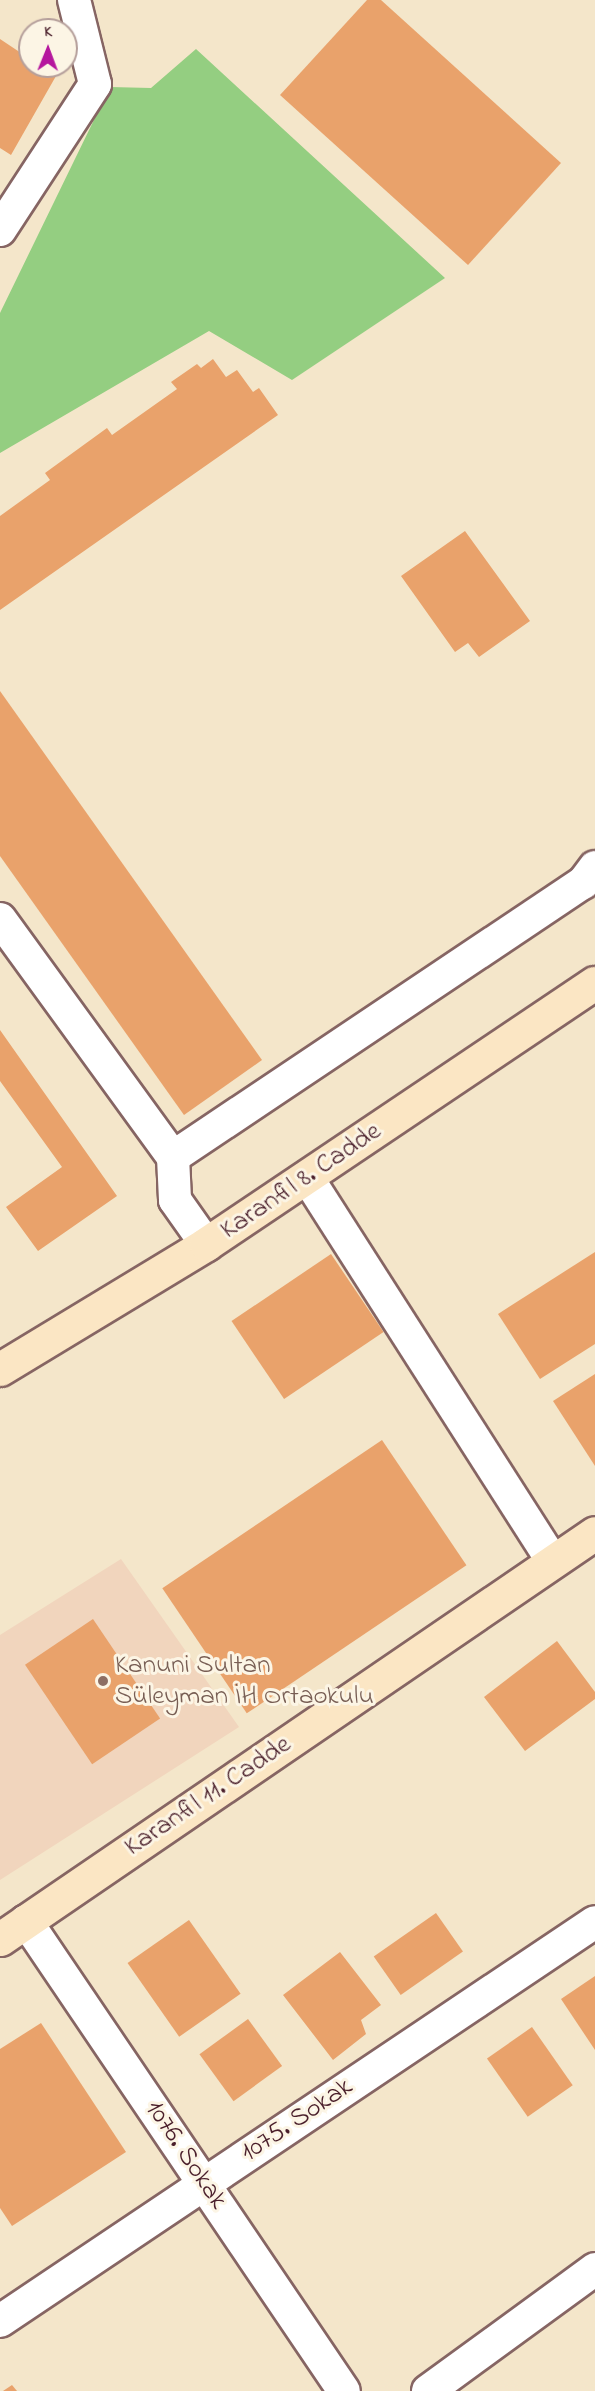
<!DOCTYPE html>
<html>
<head>
<meta charset="utf-8">
<style>
	body { margin:0 }
	#map { position:relative; width:595px; height:2391px; overflow:hidden; background:#f4e6ca; font-family:"Indie Flower",sans-serif }
	div>[style] { position:absolute }
	.built>* { inset:0; background:#f1d5bd }
	.green>* { inset:0; background:#94ce81 }
	.building>* { inset:0; background:#e9a26b; transform-origin:0 0 }
	.roads { filter:drop-shadow(2px 0 #866563) drop-shadow(-2px 0 #866563) drop-shadow(0 2px #866563) drop-shadow(0 -2px #866563) }
	.street>* { height:32px; margin:-16px; padding:0 16px; transform-origin:16px; border-radius:16px; background:#fff }
	.secondary>* { height:33px; margin:-16.5px; padding:0 16.5px; transform-origin:16.5px; border-radius:16.5px; background:#fbe6c4 }
	.dots>* { width:16px; height:16px; translate:-50% -50%; box-sizing:border-box; border:3px solid #fcf5e5; border-radius:50% }
	span { translate:-50% -50%; white-space:nowrap; text-align:center; line-height:1.15; -webkit-text-stroke:6px #fcf5e5; paint-order:stroke }
	.street-label { font-size:27px; color:#4a1f2b }
	.education-label { font-size:27px; color:#785e54 }
	.left { translate:0 -50%; text-align:left }
	.north { position:absolute; left:18px; top:18px; width:60px; height:60px; box-sizing:border-box; background:#fcf5e5; border:2px solid #b59f9b; border-radius:50%; rotate:1deg; font-size:16px; font-weight:700; line-height:24px; text-align:center; color:#4a1f2b }
	.north::after { content:''; display:block; margin:auto; width:21px; height:27px; background:#b5179e; clip-path:polygon(50% 0,100% 100%,50% 72%,0 100%) }
</style>
</head>
<body>
<div id="map">
	<div class="built">
		<i style="clip-path:polygon(121px 1559px,239px 1727px,0 1880px,0 1635px)"></i>
	</div>
	<div class="green">
		<i style="clip-path:polygon(196px 49px,445px 278px,292px 380px,209px 331px,0 453px,0 313px,110px 87px,151px 88px)"></i>
	</div>
	<div class="building">
		<i style="clip-path:polygon(367px 0,381px 0,561px 163px,468px 265px,280px 95px)"></i>
		<i style="clip-path:polygon(0 39px,30px 59px,30px 66px,41px 66px,56px 76px,11px 155px,0 148px)"></i>
		<i style="clip-path:polygon(213px 359px,226px 377px,237px 370px,253px 392px,259px 388px,278px 415px,0 610px,0 516px,50px 480px,45px 473px,107px 428px,112px 435px,177px 389px,171px 382px,197px 364px,201px 368px)"></i>
		<i style="clip-path:polygon(465px 531px,530px 621px,479px 657px,468px 643px,455px 652px,401px 576px)"></i>
		<i style="clip-path:polygon(0 691px,262px 1060px,184px 1115px,0 856px)"></i>
		<i style="clip-path:polygon(0 1030px,117px 1196px,38px 1251px,6px 1207px,62px 1167px,0 1081px)"></i>
		<i style="clip-path:polygon(595px 1252px,595px 1344px,540px 1379px,498px 1314px)"></i>
		<i style="left:331px;top:1254px;width:94px;height:120px;rotate:56deg"></i>
		<i style="clip-path:polygon(595px 1374px,595px 1466px,553px 1401px)"></i>
		<i style="left:382px;top:1440px;width:151px;height:265px;rotate:56deg"></i>
		<i style="left:93px;top:1619px;width:120px;height:82px;rotate:56deg"></i>
		<i style="clip-path:polygon(557px 1641px,595px 1692px,595px 1699px,525px 1751px,484px 1697px)"></i>
		<i style="left:436px;top:1913px;width:47px;height:76px;rotate:55deg"></i>
		<i style="left:189px;top:1920px;width:90px;height:75px;rotate:55deg"></i>
		<i style="clip-path:polygon(340px 1952px,381px 2005px,361px 2020px,366px 2034px,333px 2060px,283px 1995px)"></i>
		<i style="clip-path:polygon(595px 1976px,595px 2050px,561px 1999px)"></i>
		<i style="left:248px;top:2019px;width:58px;height:60px;rotate:54deg"></i>
		<i style="clip-path:polygon(41px 2023px,126px 2152px,12px 2226px,0 2208px,0 2049px)"></i>
		<i style="left:532px;top:2027px;width:71px;height:55px;rotate:55deg"></i>
		<i style="clip-path:polygon(12px 2385px,17px 2391px,3px 2391px)"></i>
	</div>
	<div class="roads">
		<div class="street">
			<i style="left:0;top:230px;width:174px;rotate:-56.9deg"></i>
			<i style="left:95px;top:84px;width:87px;rotate:-104deg"></i>
			<i style="left:0;top:919px;width:294px;rotate:54deg"></i>
			<i style="left:173px;top:1157px;width:493px;rotate:-33.8deg"></i>
			<i style="left:583px;top:883px;width:20px;rotate:-53deg"></i>
			<i style="left:173px;top:1157px;width:43px;rotate:87.3deg"></i>
			<i style="left:175px;top:1200px;width:54px;rotate:54.8deg"></i>
			<i style="left:307px;top:1177px;width:455px;rotate:57.4deg"></i>
			<i style="left:26px;top:1921px;width:567px;rotate:55.92deg"></i>
			<i style="left:0;top:2321px;width:716px;rotate:-33.85deg"></i>
			<i style="left:428px;top:2391px;width:207px;rotate:-36.1deg"></i>
		</div>
		<div class="secondary">
			<i style="left:0;top:1369px;width:241px;rotate:-31.2deg"></i>
			<i style="left:206px;top:1244px;width:468px;rotate:-33.9deg"></i>
			<i style="left:0;top:1939px;width:720px;rotate:-34.31deg"></i>
		</div>
	</div>
	<div class="dots">
		<i style="left:103px;top:1681px;background:#8d6e63"></i>
	</div>
	<div class="street-label">
		<span style="left:301px;top:1181px;rotate:-34deg">Karanfil 8. Cadde</span>
		<span style="left:208px;top:1796px;rotate:-34deg">Karanfil 11. Cadde</span>
		<span style="left:297px;top:2120px;rotate:-34deg">1075. Sokak</span>
		<span style="left:186px;top:2155px;rotate:56deg">1076. Sokak</span>
	</div>
	<div class="education-label">
		<span class="left" style="left:115px;top:1681px">Kanuni Sultan<br>Süleyman İH Ortaokulu</span>
	</div>
	<div class="north">K</div>
</div>
</body>
</html>
